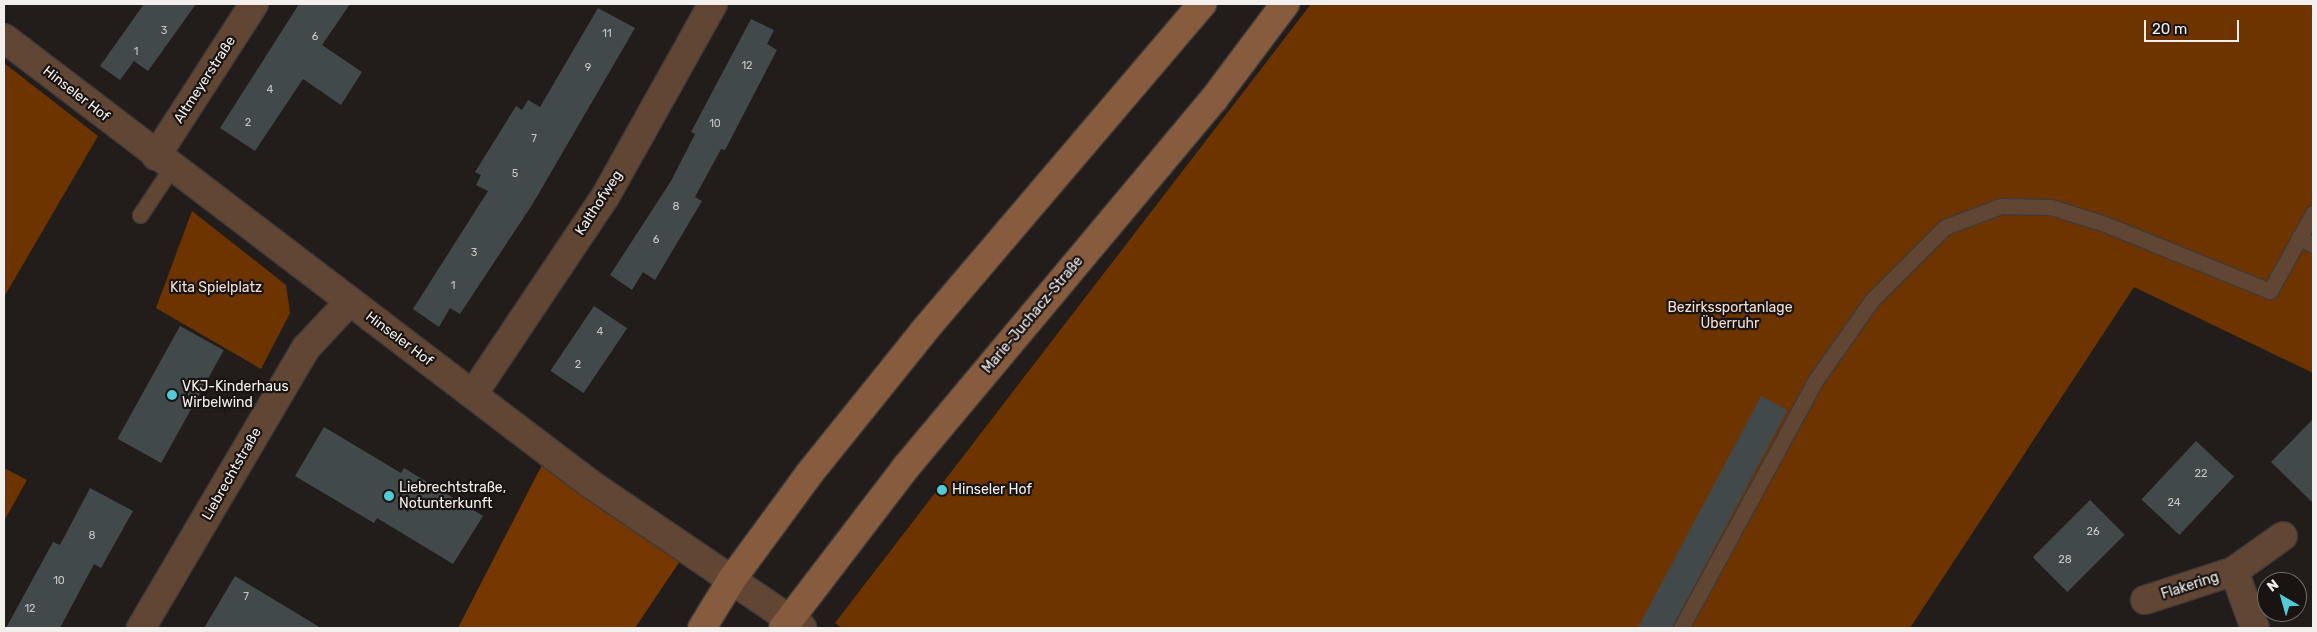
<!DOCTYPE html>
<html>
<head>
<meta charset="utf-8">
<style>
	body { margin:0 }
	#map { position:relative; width:2317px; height:632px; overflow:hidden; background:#221d1b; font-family:Rubik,sans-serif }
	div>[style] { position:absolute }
	.green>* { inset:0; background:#6d3400 }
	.forest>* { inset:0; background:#763800 }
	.building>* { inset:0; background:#42494a; transform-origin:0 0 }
	.roads { filter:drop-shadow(1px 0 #3f3a38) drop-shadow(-1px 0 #3f3a38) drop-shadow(0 1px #3f3a38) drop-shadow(0 -1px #3f3a38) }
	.lane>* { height:15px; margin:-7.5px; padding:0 7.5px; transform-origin:7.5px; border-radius:7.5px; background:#614634 }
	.street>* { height:28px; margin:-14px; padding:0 14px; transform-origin:14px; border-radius:14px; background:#614634 }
	.secondary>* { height:28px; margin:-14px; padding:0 14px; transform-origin:14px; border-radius:14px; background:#875b3e }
	.dots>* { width:14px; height:14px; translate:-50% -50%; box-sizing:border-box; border:2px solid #191412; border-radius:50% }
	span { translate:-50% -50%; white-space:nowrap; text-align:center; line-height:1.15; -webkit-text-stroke:4.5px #191412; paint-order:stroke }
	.number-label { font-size:11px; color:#c6c6c4 }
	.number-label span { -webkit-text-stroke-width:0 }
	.street-label { font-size:14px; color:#f2efed }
	.park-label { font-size:14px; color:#f2dfd3 }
	.poi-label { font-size:14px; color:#f2efed }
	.left { translate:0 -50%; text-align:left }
	.frame { position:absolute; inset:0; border:5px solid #f2efed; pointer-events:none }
	.north { position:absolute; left:2257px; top:572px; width:50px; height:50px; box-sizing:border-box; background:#191412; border:1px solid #706c6a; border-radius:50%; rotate:322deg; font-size:14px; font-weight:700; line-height:20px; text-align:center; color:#f2efed }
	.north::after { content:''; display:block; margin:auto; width:18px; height:22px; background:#52cbd7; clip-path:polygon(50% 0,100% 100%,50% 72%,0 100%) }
	.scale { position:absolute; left:2144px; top:20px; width:95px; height:22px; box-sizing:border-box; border:2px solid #f2efed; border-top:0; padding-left:6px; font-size:15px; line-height:18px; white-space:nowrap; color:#f2efed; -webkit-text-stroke:4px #191412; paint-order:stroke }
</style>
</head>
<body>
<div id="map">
	<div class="green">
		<i style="clip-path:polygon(1311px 4px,2313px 4px,2313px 373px,2134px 287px,1910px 628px,842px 628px,835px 623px)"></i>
		<i style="clip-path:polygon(4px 63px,98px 136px,4px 297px)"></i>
		<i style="clip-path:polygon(192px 211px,286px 285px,290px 313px,261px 369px,156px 308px)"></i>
		<i style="clip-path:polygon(4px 468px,27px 480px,4px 521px)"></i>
	</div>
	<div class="forest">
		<i style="clip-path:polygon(543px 463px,680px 561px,635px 628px,458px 628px)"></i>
	</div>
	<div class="building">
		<i style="clip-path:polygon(144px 4px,196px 4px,148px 71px,134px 61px,120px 80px,100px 66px)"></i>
		<i style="clip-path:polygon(299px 4px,350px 4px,322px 45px,362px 72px,341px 105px,303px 79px,255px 151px,220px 128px)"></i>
		<i style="clip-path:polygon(598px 8px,635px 28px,532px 205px,460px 314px,450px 308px,439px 327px,413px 309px,488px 191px,476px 185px,481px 175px,475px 172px,516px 106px,522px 110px,528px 100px,540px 107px)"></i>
		<i style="clip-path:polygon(751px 19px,774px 30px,767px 44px,777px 50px,725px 150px,721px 149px,695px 197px,702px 201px,655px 280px,643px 272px,632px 290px,610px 275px,671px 181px,695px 134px,691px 132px)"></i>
		<i style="left:594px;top:306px;width:40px;height:78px;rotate:34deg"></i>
		<i style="left:180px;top:326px;width:50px;height:129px;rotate:29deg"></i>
		<i style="left:1761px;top:396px;width:30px;height:263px;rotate:28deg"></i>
		<i style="clip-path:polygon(2313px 419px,2313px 503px,2271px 462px)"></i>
		<i style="clip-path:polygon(324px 427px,401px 473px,404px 468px,483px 516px,453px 564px,377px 518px,374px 523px,295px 476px)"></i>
		<i style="left:2196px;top:441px;width:52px;height:80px;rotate:43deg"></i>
		<i style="clip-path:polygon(90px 488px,133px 511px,101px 568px,94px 564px,60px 628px,6px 628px,53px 542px,60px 545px)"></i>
		<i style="left:2090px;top:500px;width:49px;height:81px;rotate:45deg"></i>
		<i style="clip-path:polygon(235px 576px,321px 628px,204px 628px)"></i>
	</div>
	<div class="roads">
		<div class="lane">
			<i style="left:140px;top:215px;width:58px;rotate:-56.3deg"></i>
			<i style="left:2299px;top:237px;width:16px;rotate:30deg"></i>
			<i style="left:1681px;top:628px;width:281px;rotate:-61.5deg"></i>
			<i style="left:1815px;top:381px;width:99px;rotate:-54.9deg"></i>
			<i style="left:1872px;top:300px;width:103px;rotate:-45deg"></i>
			<i style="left:1945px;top:227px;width:60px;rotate:-20.6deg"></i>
			<i style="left:2001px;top:206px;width:50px;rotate:1.1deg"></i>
			<i style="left:2051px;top:207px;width:57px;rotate:17.5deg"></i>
			<i style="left:2105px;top:224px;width:178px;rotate:22.1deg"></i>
			<i style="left:2270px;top:291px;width:89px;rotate:-61.1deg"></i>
		</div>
		<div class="street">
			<i style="left:4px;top:38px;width:735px;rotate:37.26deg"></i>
			<i style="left:589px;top:483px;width:258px;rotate:34.2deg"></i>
			<i style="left:156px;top:156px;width:181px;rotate:-57.2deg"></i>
			<i style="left:473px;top:394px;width:237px;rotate:-56.2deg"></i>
			<i style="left:605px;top:197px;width:221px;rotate:-60.8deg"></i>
			<i style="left:2234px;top:571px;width:60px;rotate:-35.5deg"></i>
			<i style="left:2145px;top:600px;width:94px;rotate:-18deg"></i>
			<i style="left:2234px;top:571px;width:61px;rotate:69.8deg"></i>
			<i style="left:141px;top:628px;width:325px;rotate:-59.5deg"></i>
			<i style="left:306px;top:348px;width:63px;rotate:-46.9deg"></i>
		</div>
		<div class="secondary">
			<i style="left:702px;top:628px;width:57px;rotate:-58.5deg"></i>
			<i style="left:732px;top:579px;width:130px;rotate:-53.7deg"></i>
			<i style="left:809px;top:474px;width:182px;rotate:-51.2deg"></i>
			<i style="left:923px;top:332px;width:431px;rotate:-49.6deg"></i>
			<i style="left:783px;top:628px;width:204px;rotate:-52.6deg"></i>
			<i style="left:907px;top:466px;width:478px;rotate:-50.1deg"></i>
			<i style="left:1214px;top:99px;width:119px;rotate:-53.2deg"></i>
		</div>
	</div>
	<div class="dots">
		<i style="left:172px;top:395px;background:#52cbd7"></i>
		<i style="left:942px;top:490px;background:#52cbd7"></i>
		<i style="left:389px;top:496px;background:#52cbd7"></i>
	</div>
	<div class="number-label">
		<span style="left:164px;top:31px">3</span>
		<span style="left:607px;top:34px">11</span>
		<span style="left:315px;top:37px">6</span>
		<span style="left:136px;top:52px">1</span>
		<span style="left:747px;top:66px">12</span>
		<span style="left:588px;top:68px">9</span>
		<span style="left:270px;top:90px">4</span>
		<span style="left:248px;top:123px">2</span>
		<span style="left:715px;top:124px">10</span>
		<span style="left:534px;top:139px">7</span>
		<span style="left:515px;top:174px">5</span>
		<span style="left:676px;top:207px">8</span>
		<span style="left:656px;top:240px">6</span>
		<span style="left:474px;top:253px">3</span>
		<span style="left:453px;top:286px">1</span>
		<span style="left:600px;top:332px">4</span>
		<span style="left:578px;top:365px">2</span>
		<span style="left:2201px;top:474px">22</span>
		<span style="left:2174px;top:503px">24</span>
		<span style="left:2093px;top:532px">26</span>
		<span style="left:92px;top:536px">8</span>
		<span style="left:2065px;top:560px">28</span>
		<span style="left:59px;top:581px">10</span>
		<span style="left:246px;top:597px">7</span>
		<span style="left:30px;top:609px">12</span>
	</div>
	<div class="street-label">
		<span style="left:205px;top:80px;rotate:-57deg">Altmeyerstraße</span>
		<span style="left:76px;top:94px;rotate:38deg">Hinseler Hof</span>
		<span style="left:599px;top:203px;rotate:-57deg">Kalthofweg</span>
		<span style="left:1033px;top:315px;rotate:-50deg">Marie-Juchacz-Straße</span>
		<span style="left:399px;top:339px;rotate:37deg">Hinseler Hof</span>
		<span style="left:232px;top:474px;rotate:-60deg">Liebrechtstraße</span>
		<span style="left:2190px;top:586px;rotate:-18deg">Flakering</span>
	</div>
	<div class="park-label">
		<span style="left:216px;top:288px">Kita Spielplatz</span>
		<span style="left:1730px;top:316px">Bezirkssportanlage<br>Überruhr</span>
	</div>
	<div class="poi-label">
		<span class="left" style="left:182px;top:395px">VKJ-Kinderhaus<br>Wirbelwind</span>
		<span class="left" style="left:399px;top:496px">Liebrechtstraße,<br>Notunterkunft</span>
		<span class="left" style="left:952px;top:490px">Hinseler Hof</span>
	</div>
	<div class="frame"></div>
	<div class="north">N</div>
	<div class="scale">20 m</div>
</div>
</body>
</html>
